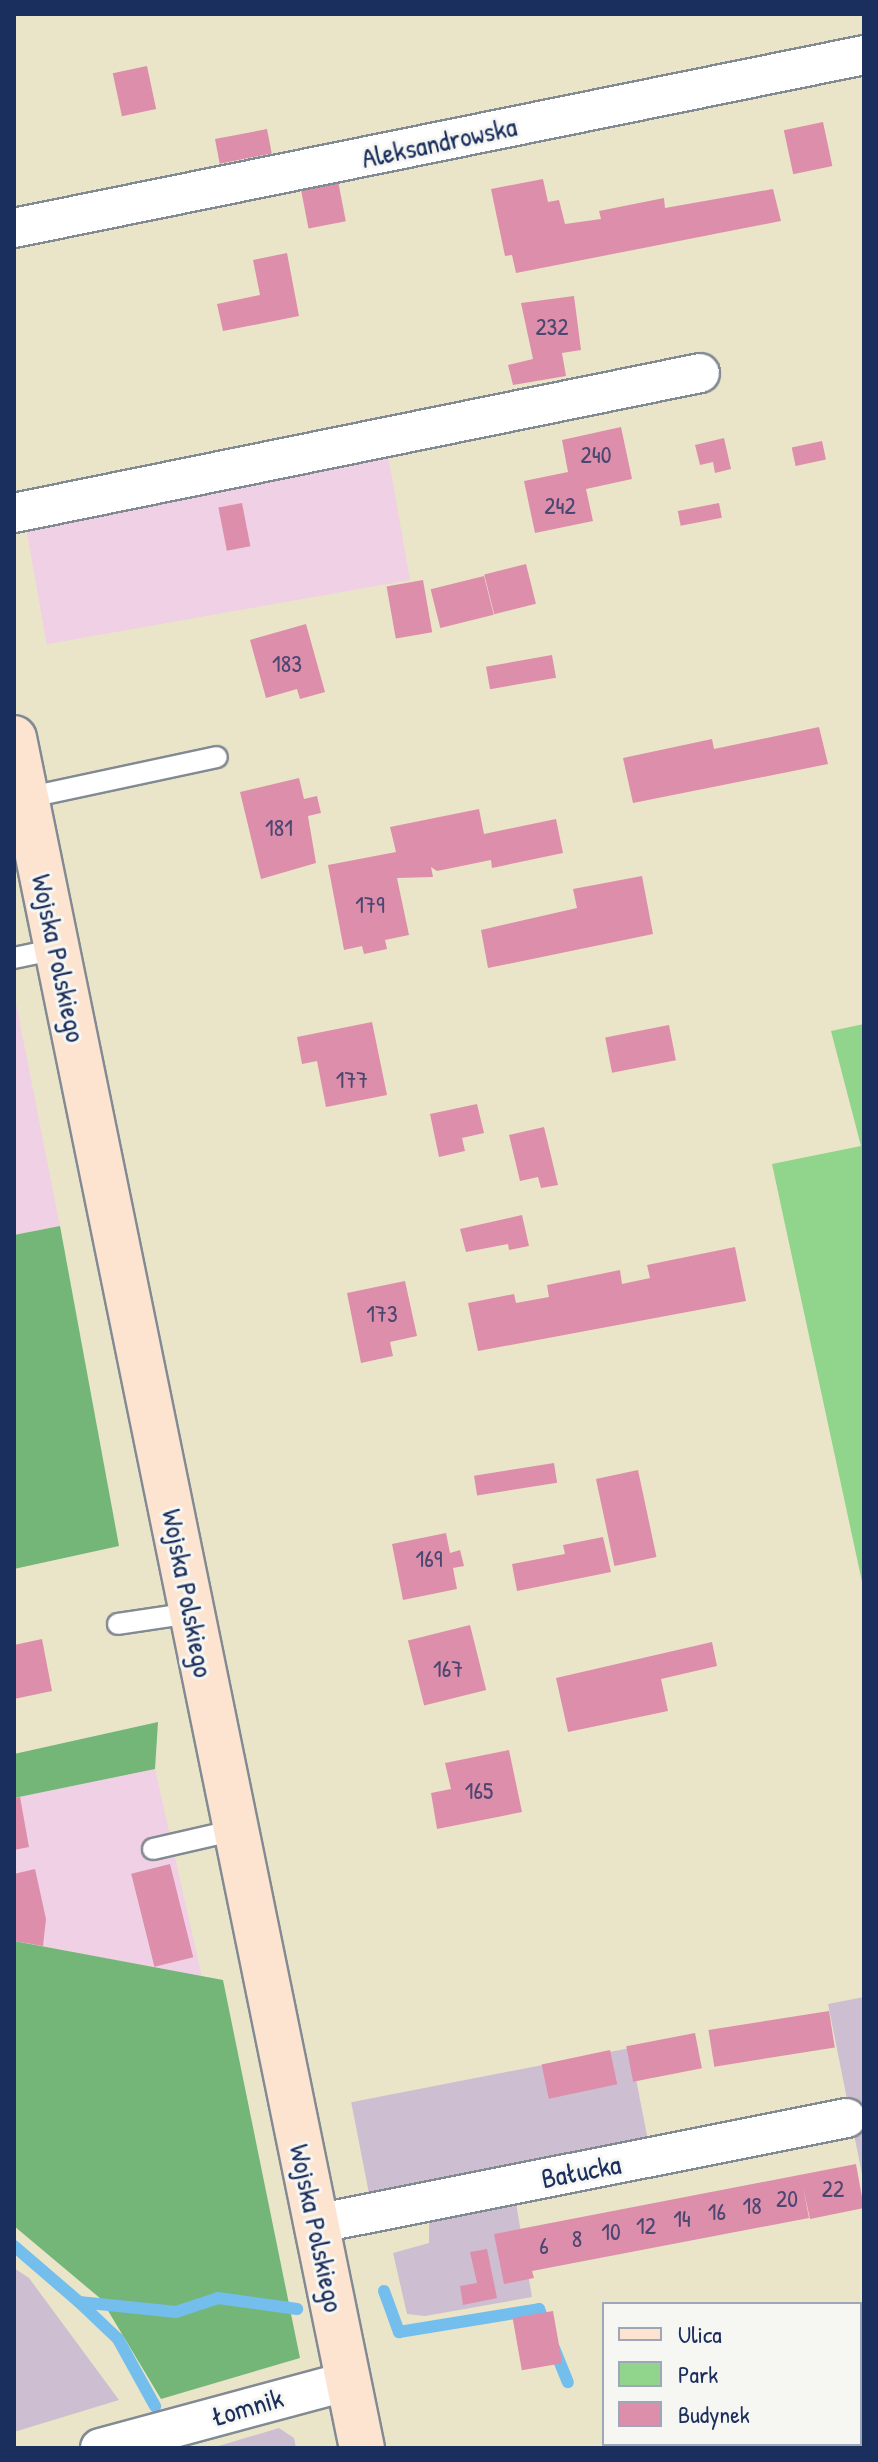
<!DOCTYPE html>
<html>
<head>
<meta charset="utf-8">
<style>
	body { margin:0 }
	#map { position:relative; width:878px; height:2462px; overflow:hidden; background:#eae5c8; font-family:"Patrick Hand",sans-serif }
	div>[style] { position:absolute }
	.built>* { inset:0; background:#f0d0e4; transform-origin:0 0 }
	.industrial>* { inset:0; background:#cebed1; transform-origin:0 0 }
	.green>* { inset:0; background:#91d48c }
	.forest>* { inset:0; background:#74b678 }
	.stream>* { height:12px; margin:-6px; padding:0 6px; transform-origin:6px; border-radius:6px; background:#74beed }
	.building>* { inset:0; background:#dd8eab; transform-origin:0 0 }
	.roads { filter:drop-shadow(2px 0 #828a93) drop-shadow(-2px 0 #828a93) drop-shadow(0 2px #828a93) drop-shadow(0 -2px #828a93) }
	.service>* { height:20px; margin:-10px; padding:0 10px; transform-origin:10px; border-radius:10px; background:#fff }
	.minor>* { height:38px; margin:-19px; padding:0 19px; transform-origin:19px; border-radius:19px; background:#fff }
	.secondary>* { height:44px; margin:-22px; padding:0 22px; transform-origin:22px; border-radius:22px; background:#fde4d0 }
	span { translate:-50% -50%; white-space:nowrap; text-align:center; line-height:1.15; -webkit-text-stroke:6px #f6f6f2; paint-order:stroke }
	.number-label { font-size:24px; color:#4c4771 }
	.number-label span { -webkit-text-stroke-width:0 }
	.street-label { font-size:28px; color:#1b2f5e }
	.frame { position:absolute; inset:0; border:16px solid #1b2f5e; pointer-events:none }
	.legend { position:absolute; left:602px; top:2302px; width:260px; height:144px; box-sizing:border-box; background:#f6f6f2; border:2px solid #9ea6b7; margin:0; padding:10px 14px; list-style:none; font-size:24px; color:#1b2f5e }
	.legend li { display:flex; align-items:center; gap:16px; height:40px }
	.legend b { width:40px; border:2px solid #9ea6b7 }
</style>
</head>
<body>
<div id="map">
	<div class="built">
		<i style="left:388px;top:455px;width:127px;height:369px;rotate:80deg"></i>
		<i style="clip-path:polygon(14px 993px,60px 1226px,14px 1235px)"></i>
		<i style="clip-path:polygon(155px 1769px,202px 1977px,14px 1941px,14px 1798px)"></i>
	</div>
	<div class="industrial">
		<i style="clip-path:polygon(864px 1997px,864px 2184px,828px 2004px)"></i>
		<i style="left:630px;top:2048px;width:102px;height:284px;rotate:79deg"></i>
		<i style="clip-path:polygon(516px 2203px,532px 2297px,425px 2316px,407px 2314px,393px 2253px,429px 2243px,429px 2219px)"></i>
		<i style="clip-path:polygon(14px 2268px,29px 2278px,119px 2400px,14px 2432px)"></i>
		<i style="clip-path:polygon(279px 2428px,294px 2438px,296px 2448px,212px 2448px)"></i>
	</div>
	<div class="green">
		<i style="clip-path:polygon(864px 1024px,864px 1591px,772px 1164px,861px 1146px,831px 1031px)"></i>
	</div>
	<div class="forest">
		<i style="clip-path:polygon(60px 1226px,119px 1546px,14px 1569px,14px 1235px)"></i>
		<i style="clip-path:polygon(158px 1722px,155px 1769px,14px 1798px,14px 1754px)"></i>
		<i style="clip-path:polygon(14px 1941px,223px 1980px,300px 2358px,161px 2399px,101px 2299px,14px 2226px)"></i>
	</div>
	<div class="stream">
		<i style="left:14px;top:2246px;width:86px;rotate:40.7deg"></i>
		<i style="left:79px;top:2302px;width:98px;rotate:5.9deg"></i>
		<i style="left:176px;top:2312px;width:44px;rotate:-18.4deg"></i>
		<i style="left:218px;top:2298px;width:80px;rotate:7.9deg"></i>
		<i style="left:384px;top:2291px;width:44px;rotate:69.9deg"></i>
		<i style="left:399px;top:2332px;width:142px;rotate:-9.3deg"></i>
		<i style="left:539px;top:2309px;width:19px;rotate:69deg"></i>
		<i style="left:79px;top:2302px;width:54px;rotate:43.5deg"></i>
		<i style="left:118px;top:2339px;width:77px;rotate:61.1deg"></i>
		<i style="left:554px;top:2348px;width:37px;rotate:68deg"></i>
	</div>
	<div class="building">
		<i style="left:147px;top:66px;width:44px;height:35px;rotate:78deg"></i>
		<i style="left:823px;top:122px;width:45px;height:40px;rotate:78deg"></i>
		<i style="left:267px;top:129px;width:25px;height:53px;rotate:79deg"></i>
		<i style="clip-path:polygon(543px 179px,548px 202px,559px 200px,565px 224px,601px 219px,599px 211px,664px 198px,665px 208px,773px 189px,781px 221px,516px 273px,512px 255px,505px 256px,491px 189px)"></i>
		<i style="left:338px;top:181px;width:41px;height:38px;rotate:79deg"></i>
		<i style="clip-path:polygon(287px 253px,299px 316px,223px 331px,217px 304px,260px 295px,253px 260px)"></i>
		<i style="clip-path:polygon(574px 296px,581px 350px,562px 353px,566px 376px,513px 385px,508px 365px,533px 359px,521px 303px)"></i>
		<i style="clip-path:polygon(621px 427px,632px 479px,586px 489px,593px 521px,535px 533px,524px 481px,568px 472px,562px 440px)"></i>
		<i style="clip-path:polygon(724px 438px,731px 469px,715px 473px,713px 462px,700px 465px,695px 445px)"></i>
		<i style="left:822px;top:441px;width:19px;height:31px;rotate:78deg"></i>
		<i style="left:242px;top:503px;width:44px;height:24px;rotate:79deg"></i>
		<i style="left:719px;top:503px;width:15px;height:42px;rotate:79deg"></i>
		<i style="left:526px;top:564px;width:41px;height:43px;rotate:76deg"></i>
		<i style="left:484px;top:576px;width:40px;height:55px;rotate:76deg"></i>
		<i style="left:423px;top:580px;width:53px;height:37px;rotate:80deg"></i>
		<i style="clip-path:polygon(306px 624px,325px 692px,300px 699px,297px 689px,266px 698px,250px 640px)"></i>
		<i style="left:552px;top:655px;width:23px;height:67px;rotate:80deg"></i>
		<i style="clip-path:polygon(819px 727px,828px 764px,633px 803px,623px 758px,712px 739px,714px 749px)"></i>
		<i style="clip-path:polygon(299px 778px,304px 799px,317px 796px,321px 813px,308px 816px,316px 863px,261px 879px,240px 792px)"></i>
		<i style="clip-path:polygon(479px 809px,484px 834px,556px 819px,563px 853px,492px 868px,491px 860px,437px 871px,431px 867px,433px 877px,397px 878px,409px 935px,385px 940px,387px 949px,364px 954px,362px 946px,344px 950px,328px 865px,396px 852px,390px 827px)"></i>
		<i style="clip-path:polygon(642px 876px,653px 934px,488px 968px,481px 930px,577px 908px,573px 889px)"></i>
		<i style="clip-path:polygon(372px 1022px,387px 1095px,326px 1107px,317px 1061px,302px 1064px,297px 1037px)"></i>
		<i style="left:669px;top:1025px;width:36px;height:65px;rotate:79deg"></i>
		<i style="clip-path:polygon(477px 1104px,484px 1133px,462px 1138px,465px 1151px,439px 1157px,430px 1114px)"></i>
		<i style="clip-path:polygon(544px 1127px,558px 1185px,541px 1188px,538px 1177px,520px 1181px,509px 1135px)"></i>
		<i style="clip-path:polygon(522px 1215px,529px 1246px,509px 1250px,508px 1244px,466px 1252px,460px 1229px)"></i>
		<i style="clip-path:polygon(735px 1247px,746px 1301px,478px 1351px,468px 1303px,514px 1294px,516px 1303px,549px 1297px,547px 1285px,620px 1270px,622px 1284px,650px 1278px,647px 1265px)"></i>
		<i style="clip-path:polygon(405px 1281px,417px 1336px,390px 1342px,393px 1356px,361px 1363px,347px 1293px)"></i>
		<i style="left:554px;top:1463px;width:20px;height:81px;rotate:81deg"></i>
		<i style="left:638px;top:1470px;width:89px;height:43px;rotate:78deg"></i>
		<i style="clip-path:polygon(446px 1533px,450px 1553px,460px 1550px,464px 1566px,453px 1568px,457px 1589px,403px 1600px,392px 1544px)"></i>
		<i style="clip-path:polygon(603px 1537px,611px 1572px,517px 1591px,512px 1564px,565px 1554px,563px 1545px)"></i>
		<i style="left:470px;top:1625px;width:67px;height:64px;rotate:76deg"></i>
		<i style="clip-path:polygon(42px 1639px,52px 1691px,14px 1699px,14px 1645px)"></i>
		<i style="clip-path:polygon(712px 1642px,717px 1666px,661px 1679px,668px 1711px,568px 1732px,556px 1678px)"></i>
		<i style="clip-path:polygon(509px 1750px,522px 1812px,437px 1829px,431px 1793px,451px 1789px,445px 1763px)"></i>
		<i style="clip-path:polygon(20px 1797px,29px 1847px,14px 1850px,14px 1798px)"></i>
		<i style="left:170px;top:1864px;width:96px;height:40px;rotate:76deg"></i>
		<i style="clip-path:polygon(35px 1869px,46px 1919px,43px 1946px,14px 1941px,14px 1874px)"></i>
		<i style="left:829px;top:2011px;width:37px;height:122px;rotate:81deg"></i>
		<i style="left:695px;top:2033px;width:36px;height:70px;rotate:79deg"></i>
		<i style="left:610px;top:2050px;width:35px;height:70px;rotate:78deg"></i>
		<i style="clip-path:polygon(856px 2164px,864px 2208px,810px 2219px,803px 2187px,809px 2218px,532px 2271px,534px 2278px,504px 2284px,494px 2234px)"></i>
		<i style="clip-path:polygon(487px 2249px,497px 2298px,463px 2305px,460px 2286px,477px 2283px,470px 2252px)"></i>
		<i style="left:553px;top:2311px;width:53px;height:41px;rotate:80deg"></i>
	</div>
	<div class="roads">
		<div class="service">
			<i style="left:26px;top:798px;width:195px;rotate:-12.1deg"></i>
			<i style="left:14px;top:958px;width:44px;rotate:-11.8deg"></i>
			<i style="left:118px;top:1624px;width:75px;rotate:-8.5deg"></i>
			<i style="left:153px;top:1849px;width:85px;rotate:-12.9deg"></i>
			<i style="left:860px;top:2427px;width:4px;rotate:-14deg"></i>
			<i style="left:761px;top:2448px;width:19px;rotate:-12deg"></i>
		</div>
		<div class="minor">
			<i style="left:14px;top:228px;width:867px;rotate:-11.5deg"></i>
			<i style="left:14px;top:513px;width:700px;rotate:-11.53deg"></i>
			<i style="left:315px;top:2224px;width:542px;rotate:-11.27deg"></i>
			<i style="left:100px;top:2448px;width:257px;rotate:-15.1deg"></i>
		</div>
		<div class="secondary">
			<i style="left:14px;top:738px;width:1745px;rotate:78.5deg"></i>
		</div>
	</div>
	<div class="number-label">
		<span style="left:552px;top:327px">232</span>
		<span style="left:596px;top:455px">240</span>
		<span style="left:560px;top:506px">242</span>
		<span style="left:287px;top:664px">183</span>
		<span style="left:279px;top:828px">181</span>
		<span style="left:370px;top:905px">179</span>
		<span style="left:352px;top:1080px">177</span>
		<span style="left:382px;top:1314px">173</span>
		<span style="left:429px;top:1559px">169</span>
		<span style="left:448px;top:1669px">167</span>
		<span style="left:479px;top:1791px">165</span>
		<span style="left:833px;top:2189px">22</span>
		<span style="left:787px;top:2199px">20</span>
		<span style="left:752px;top:2206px">18</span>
		<span style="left:717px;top:2212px">16</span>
		<span style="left:682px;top:2219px">14</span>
		<span style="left:646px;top:2226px">12</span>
		<span style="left:611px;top:2232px">10</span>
		<span style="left:577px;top:2239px">8</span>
		<span style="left:544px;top:2246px">6</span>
	</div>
	<div class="street-label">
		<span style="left:439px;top:142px;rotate:-12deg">Aleksandrowska</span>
		<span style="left:59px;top:958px;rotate:78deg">Wojska Polskiego</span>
		<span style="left:188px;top:1593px;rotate:79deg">Wojska Polskiego</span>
		<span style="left:581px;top:2171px;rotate:-11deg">Bałucka</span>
		<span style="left:317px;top:2228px;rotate:78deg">Wojska Polskiego</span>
		<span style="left:247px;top:2407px;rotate:-16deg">Łomnik</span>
	</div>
	<div class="frame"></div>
	<ul class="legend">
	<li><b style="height:10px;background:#fde4d0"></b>Ulica</li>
	<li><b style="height:22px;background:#91d48c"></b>Park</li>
	<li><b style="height:22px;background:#dd8eab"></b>Budynek</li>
	</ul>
</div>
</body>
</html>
